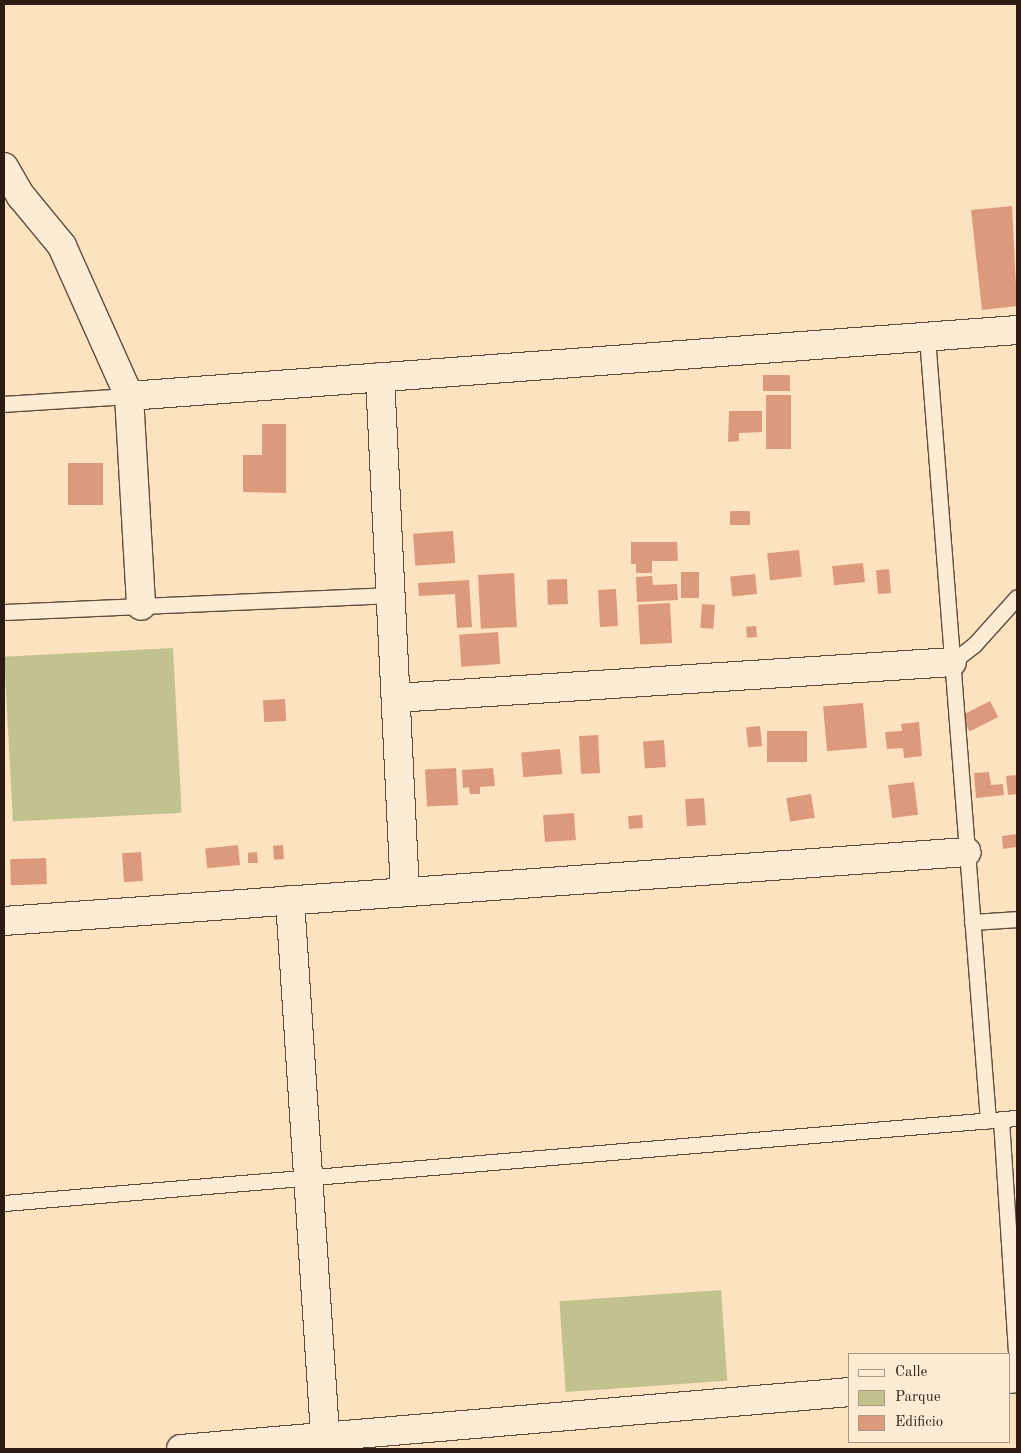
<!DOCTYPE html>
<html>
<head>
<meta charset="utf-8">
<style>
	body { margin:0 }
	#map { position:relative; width:1021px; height:1453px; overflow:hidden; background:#fce2be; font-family:"Old Standard TT",serif }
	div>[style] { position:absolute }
	.green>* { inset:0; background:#c2c28f; transform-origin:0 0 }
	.building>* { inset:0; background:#dd997c; transform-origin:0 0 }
	.roads { filter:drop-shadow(1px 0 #5f4d3c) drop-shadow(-1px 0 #5f4d3c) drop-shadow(0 1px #5f4d3c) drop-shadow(0 -1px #5f4d3c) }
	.service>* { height:15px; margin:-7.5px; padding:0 7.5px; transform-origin:7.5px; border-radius:7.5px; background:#fdecd5 }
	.minor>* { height:28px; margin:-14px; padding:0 14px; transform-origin:14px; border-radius:14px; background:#fdecd5 }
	span { translate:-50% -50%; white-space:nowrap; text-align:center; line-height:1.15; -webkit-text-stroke:4px #fdecd5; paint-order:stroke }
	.frame { position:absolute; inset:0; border:5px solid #2b1b10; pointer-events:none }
	.legend { position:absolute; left:848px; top:1353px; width:162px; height:90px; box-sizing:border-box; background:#fdecd5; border:1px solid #a99886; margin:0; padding:6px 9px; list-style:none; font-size:15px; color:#2b1b10 }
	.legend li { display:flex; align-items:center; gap:10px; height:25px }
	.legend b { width:25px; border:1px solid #a99886 }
</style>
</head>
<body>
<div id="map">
	<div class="green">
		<i style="left:173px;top:648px;width:165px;height:169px;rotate:87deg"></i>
		<i style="left:721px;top:1290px;width:91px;height:162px;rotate:86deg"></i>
	</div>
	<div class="building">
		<i style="clip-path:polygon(1012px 206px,1017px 306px,982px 310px,971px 210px)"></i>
		<i style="left:763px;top:375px;width:27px;height:16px"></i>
		<i style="left:766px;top:395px;width:25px;height:54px"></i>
		<i style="clip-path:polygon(729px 411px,762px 411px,762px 432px,739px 433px,739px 441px,728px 442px)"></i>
		<i style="clip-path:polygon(262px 424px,286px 424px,286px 493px,243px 492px,243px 455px,262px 455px)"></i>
		<i style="left:68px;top:463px;width:35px;height:42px"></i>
		<i style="left:730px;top:511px;width:20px;height:14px"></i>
		<i style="left:453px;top:531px;width:32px;height:40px;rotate:86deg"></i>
		<i style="clip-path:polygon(631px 542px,677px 542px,678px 561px,652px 561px,652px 573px,636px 573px,636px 564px,631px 564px)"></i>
		<i style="left:799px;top:550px;width:27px;height:32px;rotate:84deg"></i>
		<i style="left:863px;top:563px;width:19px;height:31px;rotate:84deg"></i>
		<i style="left:889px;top:569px;width:24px;height:13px;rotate:85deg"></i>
		<i style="left:681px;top:572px;width:18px;height:26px"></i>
		<i style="left:514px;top:573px;width:54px;height:36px;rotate:87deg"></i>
		<i style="left:755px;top:574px;width:20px;height:25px;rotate:84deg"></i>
		<i style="clip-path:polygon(652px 576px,653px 585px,677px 584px,678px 600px,637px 602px,636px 577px)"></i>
		<i style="left:567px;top:579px;width:25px;height:20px;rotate:88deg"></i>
		<i style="clip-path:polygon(469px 580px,472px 627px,457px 628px,455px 594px,419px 596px,418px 583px)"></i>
		<i style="left:616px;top:589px;width:37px;height:18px;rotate:87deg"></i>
		<i style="left:670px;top:603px;width:40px;height:32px;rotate:87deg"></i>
		<i style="left:702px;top:604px;width:13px;height:24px;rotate:4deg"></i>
		<i style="left:756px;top:626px;width:11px;height:10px;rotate:85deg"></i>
		<i style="left:498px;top:632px;width:32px;height:39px;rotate:86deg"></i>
		<i style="left:285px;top:699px;width:22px;height:22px;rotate:87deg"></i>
		<i style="left:990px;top:701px;width:18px;height:32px;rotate:63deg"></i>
		<i style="left:863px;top:703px;width:45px;height:40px;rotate:85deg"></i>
		<i style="clip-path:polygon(919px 722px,922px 756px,904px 758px,903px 748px,887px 749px,885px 732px,902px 731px,901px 724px)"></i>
		<i style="left:760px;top:726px;width:20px;height:14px;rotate:84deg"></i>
		<i style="left:767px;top:731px;width:40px;height:31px"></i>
		<i style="left:598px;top:735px;width:38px;height:19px;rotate:87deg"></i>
		<i style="left:664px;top:740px;width:27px;height:21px;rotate:86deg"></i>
		<i style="left:560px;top:749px;width:25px;height:39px;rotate:85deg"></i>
		<i style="left:456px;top:768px;width:37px;height:31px;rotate:87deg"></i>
		<i style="clip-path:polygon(493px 768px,495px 786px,480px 787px,480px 794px,470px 794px,469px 787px,463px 788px,462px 770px)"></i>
		<i style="clip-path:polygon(989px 772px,991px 785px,1003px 784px,1004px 795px,976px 798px,974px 773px)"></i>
		<i style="clip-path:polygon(1017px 775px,1017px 794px,1008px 795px,1006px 776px)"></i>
		<i style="left:914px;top:782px;width:33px;height:26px;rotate:83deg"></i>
		<i style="left:811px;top:794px;width:24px;height:25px;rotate:81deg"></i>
		<i style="left:704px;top:798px;width:27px;height:19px;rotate:86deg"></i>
		<i style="left:574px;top:813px;width:27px;height:31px;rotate:86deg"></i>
		<i style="left:642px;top:815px;width:13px;height:14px;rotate:86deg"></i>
		<i style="clip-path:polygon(1017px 834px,1017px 847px,1003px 849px,1002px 836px)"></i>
		<i style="left:238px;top:845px;width:20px;height:33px;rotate:84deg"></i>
		<i style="left:283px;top:845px;width:14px;height:10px;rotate:86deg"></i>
		<i style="left:141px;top:852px;width:29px;height:19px;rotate:86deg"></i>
		<i style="clip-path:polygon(257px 852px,258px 863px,248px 863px,248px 853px)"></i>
		<i style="left:46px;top:858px;width:26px;height:36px;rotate:88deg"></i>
	</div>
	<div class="roads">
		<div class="service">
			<i style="left:927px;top:337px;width:786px;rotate:85.55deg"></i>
			<i style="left:4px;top:404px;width:125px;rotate:-3.7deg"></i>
			<i style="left:4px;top:612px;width:387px;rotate:-2.5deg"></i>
			<i style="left:952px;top:662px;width:28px;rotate:-38deg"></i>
			<i style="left:974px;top:645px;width:64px;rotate:-48.1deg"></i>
			<i style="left:972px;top:922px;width:45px;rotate:-3.8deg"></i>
			<i style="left:1001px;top:1120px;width:247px;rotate:86.3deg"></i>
			<i style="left:4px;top:1203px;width:1017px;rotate:-4.8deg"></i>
		</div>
		<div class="minor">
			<i style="left:4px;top:167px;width:34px;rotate:60deg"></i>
			<i style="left:21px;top:196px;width:65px;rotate:50.6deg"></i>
			<i style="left:62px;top:246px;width:164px;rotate:65.9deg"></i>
			<i style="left:129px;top:396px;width:210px;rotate:86.7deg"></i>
			<i style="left:380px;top:377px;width:516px;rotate:87.22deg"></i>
			<i style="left:129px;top:396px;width:890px;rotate:-4.25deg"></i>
			<i style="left:396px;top:698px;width:557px;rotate:-3.7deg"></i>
			<i style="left:290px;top:900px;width:550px;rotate:86.25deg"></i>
			<i style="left:4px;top:921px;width:965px;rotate:-4.1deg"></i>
			<i style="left:1010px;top:1379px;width:7px;rotate:-8deg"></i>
			<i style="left:181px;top:1449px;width:671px;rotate:-4.87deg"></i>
		</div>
	</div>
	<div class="frame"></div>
	<ul class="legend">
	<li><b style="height:6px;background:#fdecd5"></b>Calle</li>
	<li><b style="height:14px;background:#c2c28f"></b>Parque</li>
	<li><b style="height:14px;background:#dd997c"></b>Edificio</li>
	</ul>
</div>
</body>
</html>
